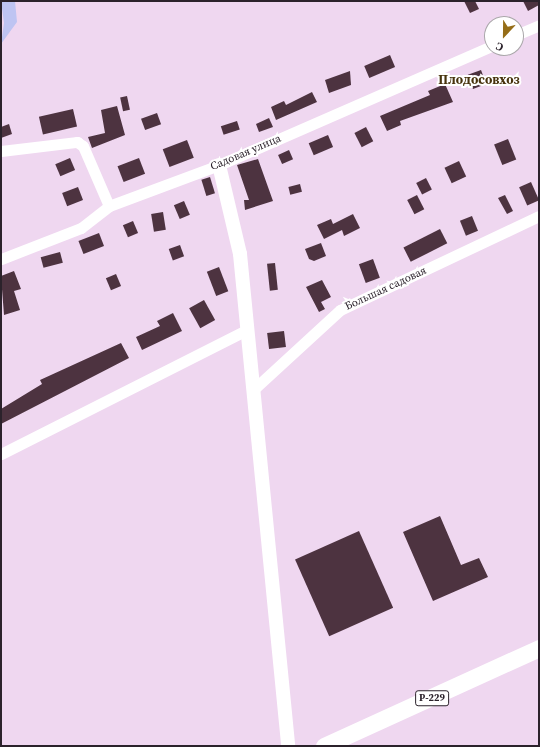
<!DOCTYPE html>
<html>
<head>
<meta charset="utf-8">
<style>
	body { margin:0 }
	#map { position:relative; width:540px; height:747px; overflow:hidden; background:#efd7f0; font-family:"Source Serif 4",serif }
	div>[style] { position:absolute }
	.water>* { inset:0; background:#bec4f2 }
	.building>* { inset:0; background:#4d3340; transform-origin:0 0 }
	.minor>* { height:11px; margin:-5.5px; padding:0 5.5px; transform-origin:5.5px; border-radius:5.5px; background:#fff }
	.tertiary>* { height:14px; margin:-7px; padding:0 7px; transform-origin:7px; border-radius:7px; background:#fff }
	.primary>* { height:17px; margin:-8.5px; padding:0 8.5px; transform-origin:8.5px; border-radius:8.5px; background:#fff }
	span { translate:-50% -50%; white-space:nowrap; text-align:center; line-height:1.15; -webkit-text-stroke:4px #fff; paint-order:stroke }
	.shield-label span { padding:1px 3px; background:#fff; border:1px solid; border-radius:3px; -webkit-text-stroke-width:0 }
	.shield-label { font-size:10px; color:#2b222b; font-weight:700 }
	.street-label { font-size:11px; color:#2b222b }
	.quarter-label { font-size:13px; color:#47330d; font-weight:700 }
	.frame { position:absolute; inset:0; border:2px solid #2b222b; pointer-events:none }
	.north { position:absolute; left:484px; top:16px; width:40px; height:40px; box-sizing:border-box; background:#fff; border:1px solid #aaa7aa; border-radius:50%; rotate:202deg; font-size:11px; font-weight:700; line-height:16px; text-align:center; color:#2b222b }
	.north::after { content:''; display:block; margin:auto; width:14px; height:18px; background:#956d17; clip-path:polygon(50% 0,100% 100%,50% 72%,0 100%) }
</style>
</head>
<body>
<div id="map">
	<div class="water">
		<i style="clip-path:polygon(1px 1px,15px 1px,17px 22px,1px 44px,4px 23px)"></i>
	</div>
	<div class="building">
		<i style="clip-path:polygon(464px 1px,475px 1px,479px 9px,470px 13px)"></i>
		<i style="clip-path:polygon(523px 1px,539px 1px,539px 5px,528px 11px)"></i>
		<i style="left:390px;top:55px;width:13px;height:28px;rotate:67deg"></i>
		<i style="left:481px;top:70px;width:15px;height:14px;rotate:70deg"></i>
		<i style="clip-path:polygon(350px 71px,351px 85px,329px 93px,325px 80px)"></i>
		<i style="clip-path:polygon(445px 84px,453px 102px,400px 121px,401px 125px,387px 131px,380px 116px,430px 95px,428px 91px)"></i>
		<i style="clip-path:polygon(312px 92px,317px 102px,276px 120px,271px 107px,284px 101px,286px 105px)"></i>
		<i style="left:127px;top:96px;width:14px;height:7px;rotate:78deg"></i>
		<i style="clip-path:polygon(117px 106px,125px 135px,92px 148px,88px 137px,105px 133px,101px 110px)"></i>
		<i style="left:73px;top:109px;width:18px;height:35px;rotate:77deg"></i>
		<i style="left:157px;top:113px;width:12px;height:17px;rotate:70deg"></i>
		<i style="clip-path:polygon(269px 118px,273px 127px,259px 132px,256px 124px)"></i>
		<i style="left:237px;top:121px;width:9px;height:17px;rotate:72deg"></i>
		<i style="clip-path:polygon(9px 124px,12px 134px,1px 138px,1px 127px)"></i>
		<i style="left:366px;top:127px;width:16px;height:13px;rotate:63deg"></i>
		<i style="left:328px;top:135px;width:13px;height:21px;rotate:67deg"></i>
		<i style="left:508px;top:139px;width:22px;height:15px;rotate:68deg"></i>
		<i style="left:187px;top:140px;width:19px;height:26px;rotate:69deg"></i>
		<i style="left:289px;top:150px;width:10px;height:12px;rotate:66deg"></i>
		<i style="left:70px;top:158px;width:13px;height:16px;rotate:67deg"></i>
		<i style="left:139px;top:158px;width:17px;height:23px;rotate:69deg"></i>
		<i style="clip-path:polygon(258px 159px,273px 201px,245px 210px,244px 200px,249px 200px,237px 165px)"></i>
		<i style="left:459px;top:161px;width:17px;height:16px;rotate:65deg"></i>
		<i style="left:210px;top:177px;width:17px;height:9px;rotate:73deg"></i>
		<i style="left:426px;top:178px;width:13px;height:11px;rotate:63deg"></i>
		<i style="left:531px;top:182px;width:20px;height:13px;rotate:66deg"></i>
		<i style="left:300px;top:184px;width:8px;height:12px;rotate:76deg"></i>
		<i style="left:78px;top:187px;width:14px;height:17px;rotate:69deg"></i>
		<i style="left:417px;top:195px;width:16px;height:11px;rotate:63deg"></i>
		<i style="clip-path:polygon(505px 195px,513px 211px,507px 214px,498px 198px)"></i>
		<i style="left:184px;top:201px;width:15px;height:11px;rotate:67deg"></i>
		<i style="left:163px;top:212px;width:18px;height:12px;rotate:81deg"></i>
		<i style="clip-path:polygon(353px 214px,360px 228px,344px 236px,342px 230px,324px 239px,317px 225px,331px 219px,333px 224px)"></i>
		<i style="left:472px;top:216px;width:16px;height:13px;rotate:68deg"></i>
		<i style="left:133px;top:221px;width:13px;height:11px;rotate:67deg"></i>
		<i style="left:440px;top:229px;width:16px;height:41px;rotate:63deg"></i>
		<i style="left:99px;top:233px;width:14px;height:22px;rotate:69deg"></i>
		<i style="clip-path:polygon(321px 243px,326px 256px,314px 261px,309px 259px,305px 249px)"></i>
		<i style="left:180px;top:245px;width:12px;height:12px;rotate:70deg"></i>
		<i style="left:60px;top:252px;width:11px;height:20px;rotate:75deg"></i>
		<i style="left:373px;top:259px;width:20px;height:15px;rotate:70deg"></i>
		<i style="left:275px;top:263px;width:27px;height:8px;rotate:84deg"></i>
		<i style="left:219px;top:267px;width:26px;height:13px;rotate:69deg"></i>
		<i style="clip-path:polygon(14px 271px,21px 289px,14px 291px,20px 310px,4px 315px,1px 276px)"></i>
		<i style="left:116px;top:274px;width:13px;height:11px;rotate:67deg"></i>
		<i style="clip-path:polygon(322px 280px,331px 297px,321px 302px,325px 309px,319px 312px,306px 287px)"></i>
		<i style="left:204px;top:300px;width:23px;height:17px;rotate:61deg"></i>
		<i style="clip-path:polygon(173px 313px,182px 331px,142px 350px,136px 337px,160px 326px,157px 321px)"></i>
		<i style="left:284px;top:331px;width:16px;height:17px;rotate:83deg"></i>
		<i style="clip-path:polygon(121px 343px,129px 358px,1px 424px,1px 409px,42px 384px,40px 380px)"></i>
		<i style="clip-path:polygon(440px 516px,461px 565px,479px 558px,488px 577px,433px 601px,403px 532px)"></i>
		<i style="left:359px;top:531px;width:84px;height:70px;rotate:66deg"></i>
	</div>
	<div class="minor">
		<i style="left:516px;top:35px;width:25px;rotate:-23deg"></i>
		<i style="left:1px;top:151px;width:77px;rotate:-6.8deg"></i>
		<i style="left:77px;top:142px;width:7px;rotate:34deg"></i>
		<i style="left:83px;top:146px;width:65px;rotate:66.6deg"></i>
		<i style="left:1px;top:259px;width:86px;rotate:-21.2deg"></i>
		<i style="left:81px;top:228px;width:36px;rotate:-38deg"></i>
		<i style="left:109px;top:206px;width:117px;rotate:-20.4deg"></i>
		<i style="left:219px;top:165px;width:298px;rotate:-23.6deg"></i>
		<i style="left:253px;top:390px;width:118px;rotate:-42.6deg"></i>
		<i style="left:340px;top:310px;width:220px;rotate:-25.3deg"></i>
		<i style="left:1px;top:454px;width:275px;rotate:-26.8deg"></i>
	</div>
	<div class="tertiary">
		<i style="left:219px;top:165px;width:91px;rotate:76.7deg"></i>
		<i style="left:240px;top:254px;width:494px;rotate:84.4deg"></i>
	</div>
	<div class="primary">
		<i style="left:324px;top:746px;width:236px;rotate:-24.5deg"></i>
	</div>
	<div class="shield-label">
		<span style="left:432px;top:698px">Р-229</span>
	</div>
	<div class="street-label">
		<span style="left:246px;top:153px;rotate:-23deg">Садовая улица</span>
		<span style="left:386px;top:289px;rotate:-25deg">Большая садовая</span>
	</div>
	<div class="quarter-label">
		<span style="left:479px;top:80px">Плодосовхоз</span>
	</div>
	<div class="frame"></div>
	<div class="north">С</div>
</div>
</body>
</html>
